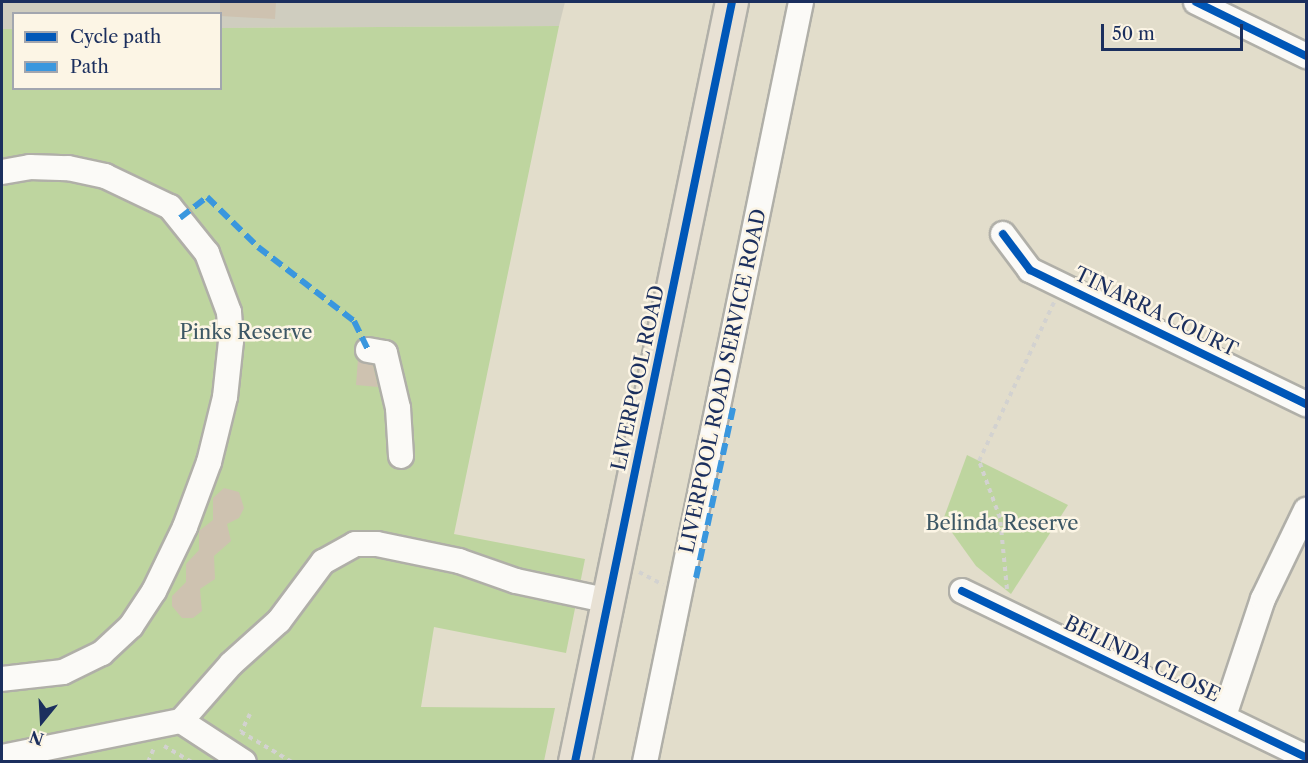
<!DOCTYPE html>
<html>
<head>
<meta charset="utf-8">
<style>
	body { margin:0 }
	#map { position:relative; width:1308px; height:763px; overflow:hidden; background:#e2ddcb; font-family:"Libre Caslon Text",serif }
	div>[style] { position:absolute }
	.industrial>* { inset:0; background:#cfcdbf }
	.green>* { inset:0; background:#bed59f }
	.building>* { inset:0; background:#cec2b0 }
	.path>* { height:4px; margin-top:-2px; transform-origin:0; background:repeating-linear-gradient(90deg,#d3d2d0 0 4.5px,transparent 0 9px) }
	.roads { filter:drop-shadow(2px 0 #b0afa8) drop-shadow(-2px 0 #b0afa8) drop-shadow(0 2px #b0afa8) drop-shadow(0 -2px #b0afa8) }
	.minor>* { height:24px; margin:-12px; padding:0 12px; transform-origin:12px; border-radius:12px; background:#fbfaf7 }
	.major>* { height:32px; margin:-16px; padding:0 16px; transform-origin:16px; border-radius:16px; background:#e8e1d4 }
	.quiet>* { height:6px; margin-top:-3px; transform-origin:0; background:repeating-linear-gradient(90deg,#3a97de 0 12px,transparent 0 18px) }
	.cycleway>* { height:8px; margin:-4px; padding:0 4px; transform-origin:4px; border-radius:4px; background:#0057b8 }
	span { translate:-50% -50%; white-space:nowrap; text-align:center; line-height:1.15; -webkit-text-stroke:5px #fcf5e5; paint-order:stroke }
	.street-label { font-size:20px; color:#1b2f5e }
	.park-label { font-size:20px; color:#3c5765 }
	.frame { position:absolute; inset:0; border:3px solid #1b2f5e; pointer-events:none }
	.legend { position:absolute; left:12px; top:12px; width:210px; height:78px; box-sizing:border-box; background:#fcf5e5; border:2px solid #a2a6af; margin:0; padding:8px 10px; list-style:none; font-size:18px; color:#1b2f5e }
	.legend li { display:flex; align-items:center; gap:12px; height:30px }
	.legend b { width:30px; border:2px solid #a2a6af }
	.north { position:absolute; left:12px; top:691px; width:60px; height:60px; -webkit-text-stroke:4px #fcf5e5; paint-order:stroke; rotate:198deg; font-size:16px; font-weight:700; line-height:24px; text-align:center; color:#1b2f5e }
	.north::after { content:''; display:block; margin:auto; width:21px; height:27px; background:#1b2f5e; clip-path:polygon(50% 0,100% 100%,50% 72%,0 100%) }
	.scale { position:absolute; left:1101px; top:24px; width:142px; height:27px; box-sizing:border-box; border:3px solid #1b2f5e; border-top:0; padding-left:8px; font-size:18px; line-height:21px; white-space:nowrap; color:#1b2f5e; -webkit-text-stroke:4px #fcf5e5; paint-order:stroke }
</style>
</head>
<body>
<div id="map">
	<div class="industrial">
		<i style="clip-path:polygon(2px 2px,565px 2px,559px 26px,221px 28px,220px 14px,14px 14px,13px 29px,2px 29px)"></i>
	</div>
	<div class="green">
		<i style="clip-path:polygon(559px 26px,454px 534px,585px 559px,566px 653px,434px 627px,421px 707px,555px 708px,544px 761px,2px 761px,2px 29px,13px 29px,14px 88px,220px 88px,221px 28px)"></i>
		<i style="clip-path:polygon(967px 455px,1068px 505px,1011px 594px,976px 566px,943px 520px)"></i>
	</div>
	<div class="building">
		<i style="clip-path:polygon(220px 2px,276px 2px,275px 19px,220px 16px)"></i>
		<i style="clip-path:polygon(358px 359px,373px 365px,378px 387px,356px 385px)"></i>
		<i style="clip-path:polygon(224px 488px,239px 492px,244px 508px,239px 518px,227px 524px,231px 541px,214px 556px,215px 579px,200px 589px,202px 611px,193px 618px,182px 618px,172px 606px,172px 596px,186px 582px,186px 564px,199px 550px,199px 531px,213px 520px,213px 498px)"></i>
	</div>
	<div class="path">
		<i style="left:639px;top:572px;width:27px;rotate:28deg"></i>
		<i style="left:1007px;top:589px;width:71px;rotate:-95.6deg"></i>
		<i style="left:1000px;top:518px;width:61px;rotate:-110.2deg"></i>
		<i style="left:979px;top:461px;width:176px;rotate:-64.7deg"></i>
		<i style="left:250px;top:714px;width:20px;rotate:117deg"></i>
		<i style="left:241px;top:732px;width:59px;rotate:30.5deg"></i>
		<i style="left:164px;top:746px;width:32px;rotate:30deg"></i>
		<i style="left:148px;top:762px;width:15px;rotate:-67deg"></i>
	</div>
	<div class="roads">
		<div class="minor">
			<i style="left:1196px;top:2px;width:123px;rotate:26.1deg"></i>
			<i style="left:2px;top:172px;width:28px;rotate:-10deg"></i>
			<i style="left:30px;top:167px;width:38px;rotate:2deg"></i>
			<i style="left:68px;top:168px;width:38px;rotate:12deg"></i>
			<i style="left:105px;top:176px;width:72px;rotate:25.5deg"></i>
			<i style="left:170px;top:207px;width:59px;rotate:51.2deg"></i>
			<i style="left:207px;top:253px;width:63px;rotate:69.6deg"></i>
			<i style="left:229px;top:312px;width:29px;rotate:86deg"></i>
			<i style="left:231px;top:341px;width:56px;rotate:96.1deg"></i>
			<i style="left:225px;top:397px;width:67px;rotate:103.8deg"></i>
			<i style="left:209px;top:462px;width:69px;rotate:110.3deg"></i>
			<i style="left:185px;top:527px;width:71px;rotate:115.8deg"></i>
			<i style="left:154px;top:591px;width:42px;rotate:123.3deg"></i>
			<i style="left:131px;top:626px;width:40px;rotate:137deg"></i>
			<i style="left:102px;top:653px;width:43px;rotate:154deg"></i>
			<i style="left:63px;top:672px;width:61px;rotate:173.5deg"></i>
			<i style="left:1003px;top:234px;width:45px;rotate:53.1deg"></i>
			<i style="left:1030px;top:270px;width:307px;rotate:25.9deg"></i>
			<i style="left:368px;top:350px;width:17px;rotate:10deg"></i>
			<i style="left:385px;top:353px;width:57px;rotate:76.7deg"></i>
			<i style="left:398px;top:408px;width:48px;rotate:86.4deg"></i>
			<i style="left:962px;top:591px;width:382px;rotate:25.8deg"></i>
			<i style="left:1224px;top:716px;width:123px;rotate:-71.6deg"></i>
			<i style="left:1263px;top:599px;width:99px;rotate:-64.2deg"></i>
			<i style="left:181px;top:721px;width:75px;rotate:33.1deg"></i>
			<i style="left:2px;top:757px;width:183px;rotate:-11.4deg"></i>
			<i style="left:181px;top:721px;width:76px;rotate:-48.7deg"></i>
			<i style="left:231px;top:664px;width:64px;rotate:-41.9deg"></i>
			<i style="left:279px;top:621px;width:74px;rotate:-53.3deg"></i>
			<i style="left:323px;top:562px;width:37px;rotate:-29deg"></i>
			<i style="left:355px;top:544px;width:22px"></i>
			<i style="left:377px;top:544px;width:84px;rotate:11.7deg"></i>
			<i style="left:459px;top:561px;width:60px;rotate:19.3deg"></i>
			<i style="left:516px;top:581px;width:96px;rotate:12deg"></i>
			<i style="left:645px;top:762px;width:776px;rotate:-78.4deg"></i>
		</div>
		<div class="major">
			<i style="left:575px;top:762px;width:776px;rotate:-78.33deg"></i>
		</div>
	</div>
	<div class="quiet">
		<i style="left:180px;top:218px;width:34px;rotate:-38deg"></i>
		<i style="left:207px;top:197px;width:71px;rotate:44.4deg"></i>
		<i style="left:258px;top:247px;width:121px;rotate:37.6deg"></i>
		<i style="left:354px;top:321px;width:32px;rotate:64deg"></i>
		<i style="left:696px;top:578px;width:178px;rotate:-77.7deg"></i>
	</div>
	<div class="cycleway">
		<i style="left:1196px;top:2px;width:123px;rotate:26.1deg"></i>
		<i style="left:1003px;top:234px;width:45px;rotate:53.1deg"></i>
		<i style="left:1030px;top:270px;width:307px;rotate:25.9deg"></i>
		<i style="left:962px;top:591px;width:382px;rotate:25.8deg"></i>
		<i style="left:575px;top:762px;width:776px;rotate:-78.33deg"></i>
	</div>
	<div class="street-label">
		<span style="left:1156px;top:312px;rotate:26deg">TINARRA COURT</span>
		<span style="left:638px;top:378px;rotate:-78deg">LIVERPOOL ROAD</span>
		<span style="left:723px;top:381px;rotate:-78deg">LIVERPOOL ROAD SERVICE ROAD</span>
		<span style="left:1142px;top:659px;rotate:26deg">BELINDA CLOSE</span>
	</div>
	<div class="park-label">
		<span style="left:246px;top:332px">Pinks Reserve</span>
		<span style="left:1002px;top:523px">Belinda Reserve</span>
	</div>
	<div class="frame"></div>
	<ul class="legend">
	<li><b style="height:8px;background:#0057b8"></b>Cycle path</li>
	<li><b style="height:8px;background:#3a97de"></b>Path</li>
	</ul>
	<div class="north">N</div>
	<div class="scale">50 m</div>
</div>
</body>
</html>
